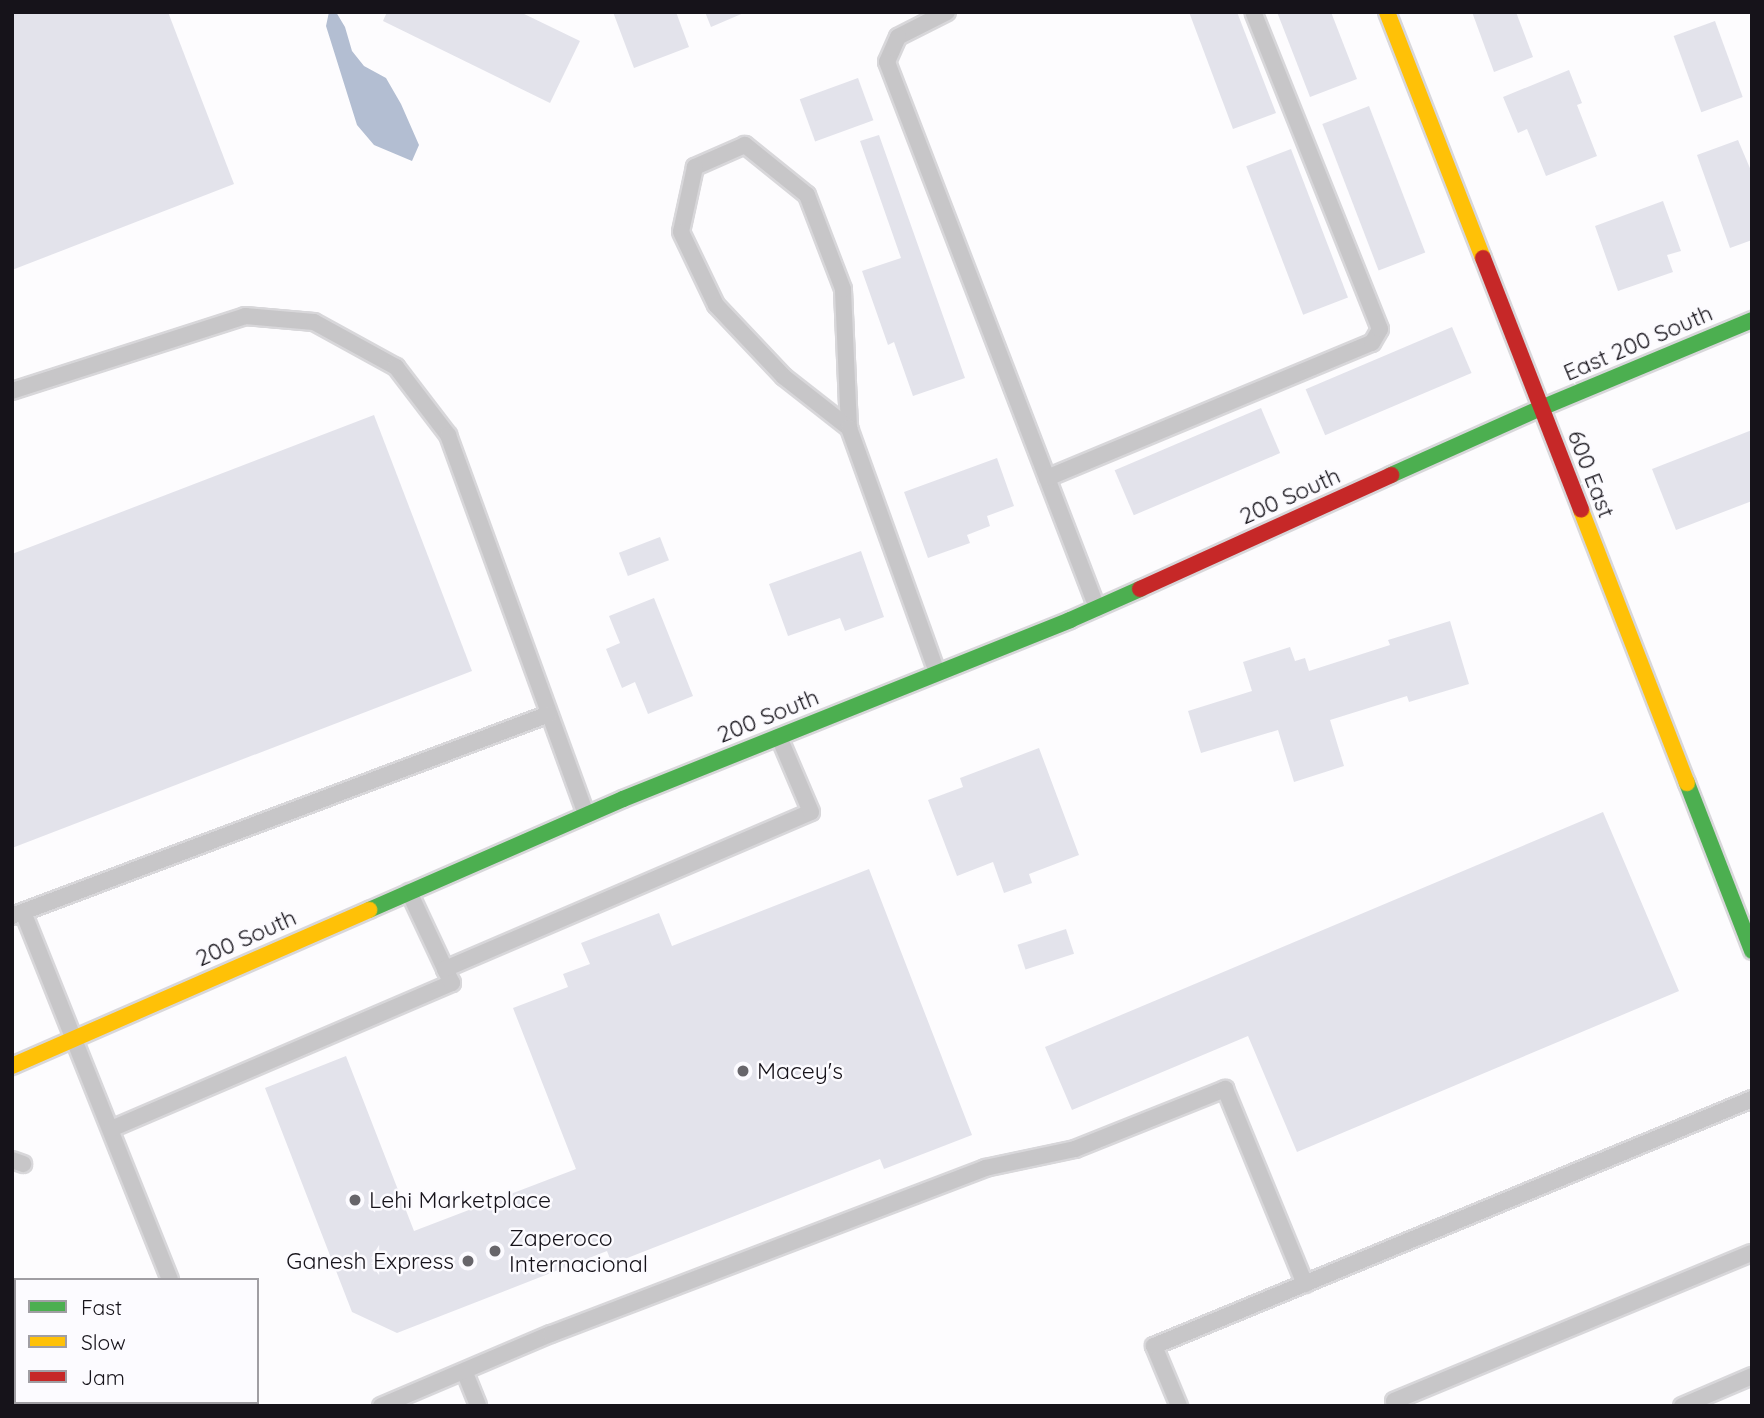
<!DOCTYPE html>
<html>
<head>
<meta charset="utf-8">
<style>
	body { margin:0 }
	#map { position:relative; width:1764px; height:1418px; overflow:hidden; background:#fdfcfe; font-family:Quicksand,sans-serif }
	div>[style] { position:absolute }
	.water>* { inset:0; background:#b3bed2 }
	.building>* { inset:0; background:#e3e3eb; transform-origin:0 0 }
	.roads { filter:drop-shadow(2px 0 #d8d7da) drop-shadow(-2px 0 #d8d7da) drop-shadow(0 2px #d8d7da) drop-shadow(0 -2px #d8d7da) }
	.lane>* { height:16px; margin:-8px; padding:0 8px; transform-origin:8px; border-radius:8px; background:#c7c6c8 }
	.fast>* { height:16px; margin:-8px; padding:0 8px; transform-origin:8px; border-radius:8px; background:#4caf50 }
	.slow>* { height:16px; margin:-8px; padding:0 8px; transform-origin:8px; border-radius:8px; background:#ffc107 }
	.jam>* { height:16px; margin:-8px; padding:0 8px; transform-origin:8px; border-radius:8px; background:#c62828 }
	.dots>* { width:19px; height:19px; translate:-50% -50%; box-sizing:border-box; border:4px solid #fcfbff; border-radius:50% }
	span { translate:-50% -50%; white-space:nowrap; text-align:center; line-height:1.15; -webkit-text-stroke:5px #fcfbff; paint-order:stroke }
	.street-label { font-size:23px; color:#16131a }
	.poi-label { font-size:23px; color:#16131a }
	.left { translate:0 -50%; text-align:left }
	.right { translate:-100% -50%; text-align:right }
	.frame { position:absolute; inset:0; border:14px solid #16131a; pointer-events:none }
	.legend { position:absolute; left:14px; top:1278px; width:245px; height:126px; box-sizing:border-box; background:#fcfbff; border:2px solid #a09ea3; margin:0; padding:9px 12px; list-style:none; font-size:21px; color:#16131a }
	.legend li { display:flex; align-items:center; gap:14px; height:35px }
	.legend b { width:35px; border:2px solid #a09ea3 }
</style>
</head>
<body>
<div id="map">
	<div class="water">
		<i style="clip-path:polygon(329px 12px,336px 12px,345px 27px,352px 51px,364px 66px,386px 78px,401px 104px,419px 145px,412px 161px,374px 145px,357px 125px,326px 26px)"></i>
	</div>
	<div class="building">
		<i style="clip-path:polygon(12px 12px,168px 12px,234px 184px,12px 270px)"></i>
		<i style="clip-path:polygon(387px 12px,520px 12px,580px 41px,550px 103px,383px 21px)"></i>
		<i style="clip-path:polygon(613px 12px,676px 12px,689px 47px,634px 68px)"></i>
		<i style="clip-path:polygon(705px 12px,746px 12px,711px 27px)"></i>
		<i style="clip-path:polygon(1189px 12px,1237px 12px,1276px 113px,1233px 129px)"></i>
		<i style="clip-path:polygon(1277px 12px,1331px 12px,1357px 79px,1310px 97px)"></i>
		<i style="clip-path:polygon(1472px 12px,1516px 12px,1533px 57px,1494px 72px)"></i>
		<i style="left:1715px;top:21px;width:81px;height:44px;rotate:70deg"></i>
		<i style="clip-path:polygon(1569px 70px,1582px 103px,1577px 105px,1597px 156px,1546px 176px,1527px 129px,1518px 133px,1503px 97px)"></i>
		<i style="left:858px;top:78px;width:45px;height:62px;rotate:70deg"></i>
		<i style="left:1369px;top:106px;width:157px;height:50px;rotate:69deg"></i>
		<i style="clip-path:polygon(879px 135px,965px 378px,913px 396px,894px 342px,888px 345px,862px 271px,901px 258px,860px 141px)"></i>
		<i style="clip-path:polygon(1738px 140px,1752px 173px,1752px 240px,1730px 248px,1697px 155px)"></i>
		<i style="left:1291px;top:149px;width:159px;height:48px;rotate:69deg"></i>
		<i style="clip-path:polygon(1663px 201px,1681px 251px,1667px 255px,1673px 272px,1618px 291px,1595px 226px)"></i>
		<i style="left:1452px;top:327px;width:50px;height:159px;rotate:67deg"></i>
		<i style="left:1261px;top:408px;width:49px;height:159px;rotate:67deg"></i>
		<i style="clip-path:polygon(374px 415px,472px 671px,12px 848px,12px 554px)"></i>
		<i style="clip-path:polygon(1752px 430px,1752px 501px,1676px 530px,1652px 469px)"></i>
		<i style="clip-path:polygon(997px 458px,1014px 506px,987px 516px,990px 526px,967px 535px,970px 543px,928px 558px,904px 492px)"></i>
		<i style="left:660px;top:537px;width:25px;height:44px;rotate:69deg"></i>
		<i style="clip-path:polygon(861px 551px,884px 617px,845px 631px,840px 618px,788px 636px,769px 584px)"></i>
		<i style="clip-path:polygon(654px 598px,693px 696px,648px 714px,635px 682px,622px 688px,606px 649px,620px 643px,609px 616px)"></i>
		<i style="clip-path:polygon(1450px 621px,1469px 684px,1409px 702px,1407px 696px,1330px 720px,1344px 766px,1294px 782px,1278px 730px,1201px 753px,1188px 711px,1252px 691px,1243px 662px,1290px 647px,1295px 661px,1305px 658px,1309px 671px,1390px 645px,1388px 640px)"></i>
		<i style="clip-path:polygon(1039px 748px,1079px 855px,1029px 874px,1032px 883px,1004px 893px,993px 862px,957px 876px,928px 800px,963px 787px,960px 778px)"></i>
		<i style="clip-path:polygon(1603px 812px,1679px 991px,1297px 1152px,1248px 1036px,1072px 1110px,1045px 1047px)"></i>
		<i style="clip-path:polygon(869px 869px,972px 1135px,884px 1169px,880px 1159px,612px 1264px,607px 1251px,397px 1333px,352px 1312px,265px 1088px,346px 1056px,414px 1231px,576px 1169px,513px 1008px,568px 987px,563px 974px,590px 964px,581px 943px,659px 913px,672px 946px)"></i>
		<i style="left:1066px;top:929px;width:26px;height:51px;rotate:72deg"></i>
		<i style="clip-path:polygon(12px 1285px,16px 1294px,16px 1311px,12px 1312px)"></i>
	</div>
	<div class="roads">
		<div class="lane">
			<i style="left:947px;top:12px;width:55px;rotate:153deg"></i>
			<i style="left:898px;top:37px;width:27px;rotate:114deg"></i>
			<i style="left:887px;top:62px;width:585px;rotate:68.96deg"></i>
			<i style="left:12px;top:391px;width:245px;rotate:-17.8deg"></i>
			<i style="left:245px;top:316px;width:69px;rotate:5deg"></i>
			<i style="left:314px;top:322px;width:94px;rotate:28.8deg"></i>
			<i style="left:396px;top:367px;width:86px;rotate:52.6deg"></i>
			<i style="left:448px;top:435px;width:404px;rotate:70deg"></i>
			<i style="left:849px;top:428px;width:139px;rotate:-92.5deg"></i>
			<i style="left:843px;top:289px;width:101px;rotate:-111deg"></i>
			<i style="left:807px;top:195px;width:80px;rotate:-141.1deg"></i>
			<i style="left:745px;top:145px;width:55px;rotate:156.3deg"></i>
			<i style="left:695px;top:167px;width:66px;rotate:102.2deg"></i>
			<i style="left:681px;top:232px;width:81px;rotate:64.4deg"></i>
			<i style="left:716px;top:305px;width:99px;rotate:46.6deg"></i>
			<i style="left:784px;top:377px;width:83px;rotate:38.1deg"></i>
			<i style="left:849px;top:428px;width:260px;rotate:70.2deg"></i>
			<i style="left:1047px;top:478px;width:352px;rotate:-22.6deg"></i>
			<i style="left:1372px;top:343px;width:16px;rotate:-60deg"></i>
			<i style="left:1380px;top:329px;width:341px;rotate:-111.8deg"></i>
			<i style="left:409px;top:892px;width:85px;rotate:64.9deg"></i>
			<i style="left:23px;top:912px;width:396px;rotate:68.2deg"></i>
			<i style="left:12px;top:916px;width:574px;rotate:-20.61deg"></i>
			<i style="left:111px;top:1129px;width:371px;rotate:-23.2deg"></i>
			<i style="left:452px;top:983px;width:16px;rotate:-117deg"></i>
			<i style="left:445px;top:969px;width:398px;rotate:-23.2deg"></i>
			<i style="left:811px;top:812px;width:82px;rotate:-113.1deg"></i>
			<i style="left:12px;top:1160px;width:12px;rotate:20deg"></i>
			<i style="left:465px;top:1373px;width:35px;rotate:68deg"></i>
			<i style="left:218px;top:1402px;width:4px;rotate:76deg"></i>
			<i style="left:381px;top:1406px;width:185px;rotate:-23deg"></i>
			<i style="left:551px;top:1334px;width:465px;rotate:-20.9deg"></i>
			<i style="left:985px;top:1168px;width:92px;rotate:-11.9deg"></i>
			<i style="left:1075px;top:1149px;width:162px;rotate:-21.8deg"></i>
			<i style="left:1225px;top:1089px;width:211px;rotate:67.7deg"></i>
			<i style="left:1179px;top:1406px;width:65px;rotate:-112.6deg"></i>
			<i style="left:1154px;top:1346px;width:647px;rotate:-22.44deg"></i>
			<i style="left:1396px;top:1406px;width:5px;rotate:-112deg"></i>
			<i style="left:1394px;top:1401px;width:387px;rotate:-22.5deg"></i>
			<i style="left:1682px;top:1406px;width:76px;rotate:-23.2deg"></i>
		</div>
		<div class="fast">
			<i style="left:1391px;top:475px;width:164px;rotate:-24.1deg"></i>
			<i style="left:1541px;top:408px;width:229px;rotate:-22.6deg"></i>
			<i style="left:1687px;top:783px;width:180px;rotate:68.8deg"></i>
			<i style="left:369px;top:910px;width:277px;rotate:-23.6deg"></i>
			<i style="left:623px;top:799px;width:482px;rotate:-21.8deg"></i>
			<i style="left:1070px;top:620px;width:77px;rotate:-23.9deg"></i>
		</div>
		<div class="slow">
			<i style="left:1387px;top:12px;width:264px;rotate:68.7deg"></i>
			<i style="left:1581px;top:510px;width:293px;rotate:68.8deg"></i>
			<i style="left:12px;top:1066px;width:390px;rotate:-23.6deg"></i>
		</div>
		<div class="jam">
			<i style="left:1483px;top:258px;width:270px;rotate:68.7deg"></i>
			<i style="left:1140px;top:589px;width:276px;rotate:-24.4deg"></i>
		</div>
	</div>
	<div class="dots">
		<i style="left:743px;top:1071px;background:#67656a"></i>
		<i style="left:355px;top:1200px;background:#67656a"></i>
		<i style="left:495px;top:1251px;background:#67656a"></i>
		<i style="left:468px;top:1261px;background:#67656a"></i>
	</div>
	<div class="street-label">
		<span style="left:1638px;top:343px;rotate:-23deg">East 200 South</span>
		<span style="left:1591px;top:474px;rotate:69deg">600 East</span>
		<span style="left:1290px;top:496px;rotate:-24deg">200 South</span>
		<span style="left:768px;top:716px;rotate:-22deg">200 South</span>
		<span style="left:246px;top:938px;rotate:-24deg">200 South</span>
	</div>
	<div class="poi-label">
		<span class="left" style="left:757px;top:1071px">Macey's</span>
		<span class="left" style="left:369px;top:1200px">Lehi Marketplace</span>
		<span class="left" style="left:509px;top:1251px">Zaperoco<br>Internacional</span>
		<span class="right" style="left:454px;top:1261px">Ganesh Express</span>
	</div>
	<div class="frame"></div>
	<ul class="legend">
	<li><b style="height:9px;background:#4caf50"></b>Fast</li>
	<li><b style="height:9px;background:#ffc107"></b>Slow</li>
	<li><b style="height:9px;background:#c62828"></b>Jam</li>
	</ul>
</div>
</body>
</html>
